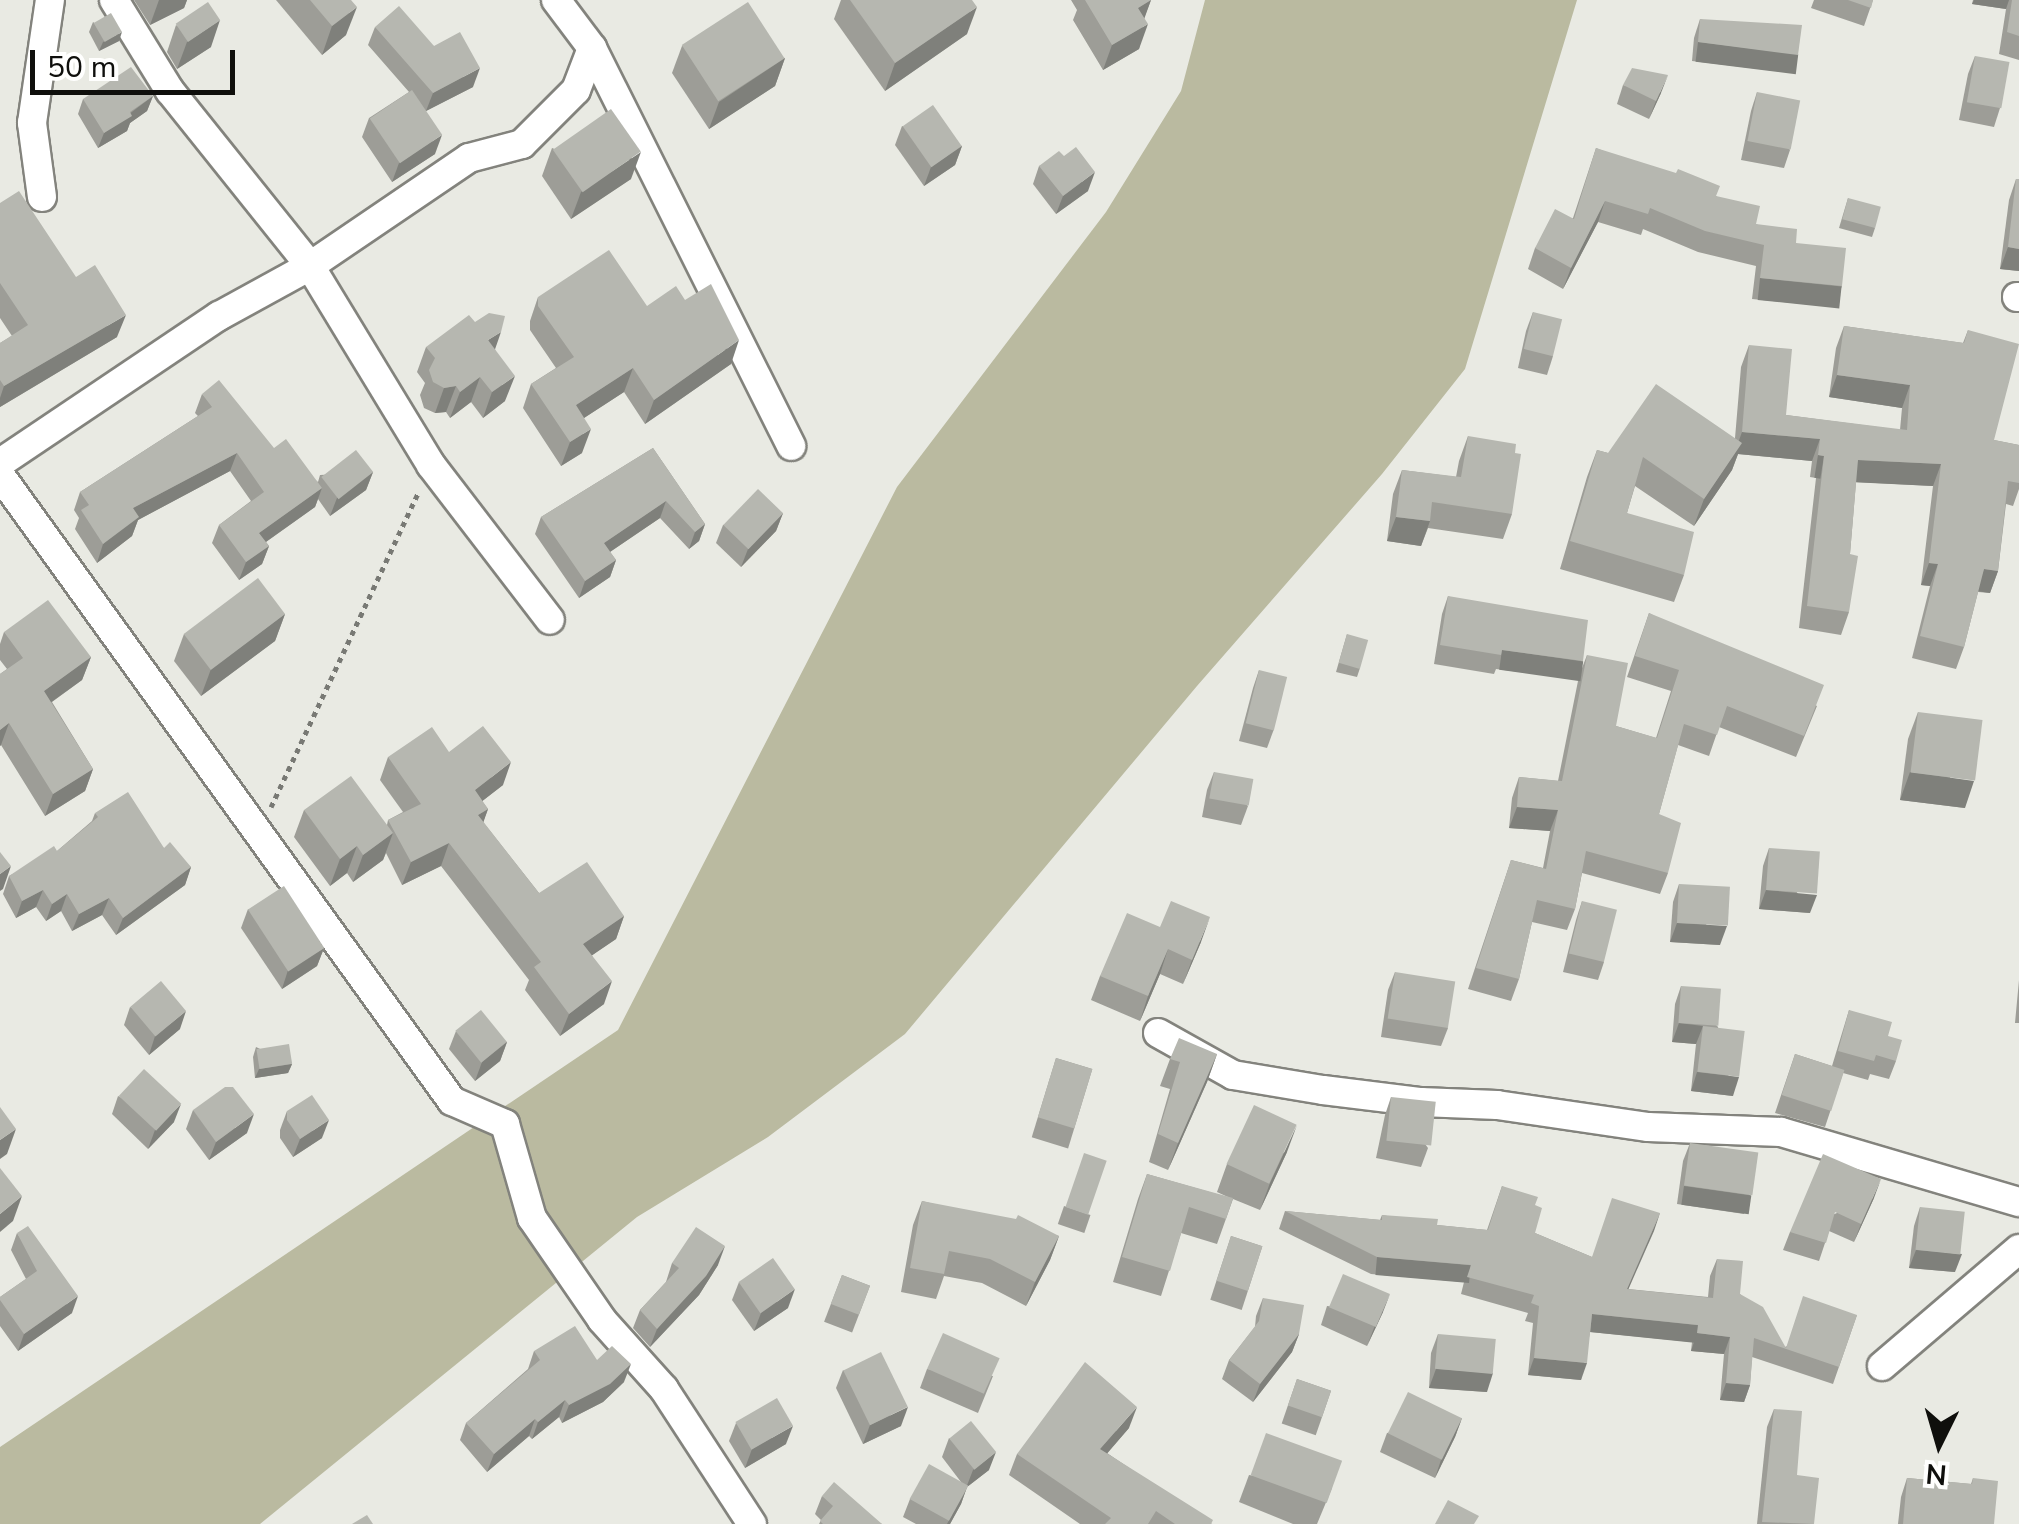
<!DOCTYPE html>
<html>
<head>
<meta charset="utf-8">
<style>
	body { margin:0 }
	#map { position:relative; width:2019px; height:1524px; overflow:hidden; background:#e9eae3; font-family:"Nunito Sans",sans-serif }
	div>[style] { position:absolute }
	.green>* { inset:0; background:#babaa0 }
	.path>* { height:5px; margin-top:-2.5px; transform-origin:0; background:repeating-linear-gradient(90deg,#787974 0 5px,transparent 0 10px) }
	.roads { filter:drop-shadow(2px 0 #83837d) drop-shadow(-2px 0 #83837d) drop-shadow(0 2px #83837d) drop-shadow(0 -2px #83837d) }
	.minor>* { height:28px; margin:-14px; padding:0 14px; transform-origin:14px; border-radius:14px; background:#fff }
	.wall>* { inset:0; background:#9d9d97; transform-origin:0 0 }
	.shaded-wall>* { inset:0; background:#7f807b; transform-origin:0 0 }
	.building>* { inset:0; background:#b6b7b0; transform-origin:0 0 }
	span { translate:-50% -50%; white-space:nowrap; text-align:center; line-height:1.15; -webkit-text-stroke:9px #fffffe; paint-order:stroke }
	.north { position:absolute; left:1889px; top:1394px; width:100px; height:100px; -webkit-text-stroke:8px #fffffe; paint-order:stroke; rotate:185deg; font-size:28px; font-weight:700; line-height:40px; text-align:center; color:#0f0f0c }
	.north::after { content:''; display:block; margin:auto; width:35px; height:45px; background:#0f0f0c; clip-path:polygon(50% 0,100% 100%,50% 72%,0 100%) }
	.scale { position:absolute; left:30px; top:50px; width:205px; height:45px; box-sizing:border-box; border:5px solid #0f0f0c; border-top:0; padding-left:12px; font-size:30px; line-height:35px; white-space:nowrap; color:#0f0f0c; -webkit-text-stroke:8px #fffffe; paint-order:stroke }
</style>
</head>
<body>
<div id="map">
	<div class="green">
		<i style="clip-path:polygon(1205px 0,1577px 0,1465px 369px,1382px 474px,1197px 686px,905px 1034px,768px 1137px,637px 1217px,260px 1524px,0 1524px,0 1447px,618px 1030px,897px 487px,1106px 212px,1181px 91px)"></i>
	</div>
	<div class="path">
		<i style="left:271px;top:807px;width:349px;rotate:-64.9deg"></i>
	</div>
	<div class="roads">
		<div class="minor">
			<i style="left:114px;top:0;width:107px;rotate:58.4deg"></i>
			<i style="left:170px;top:91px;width:224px;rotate:51.3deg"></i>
			<i style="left:310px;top:266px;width:233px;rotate:58.7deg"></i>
			<i style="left:431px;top:465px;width:195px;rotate:52.5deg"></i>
			<i style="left:556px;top:0;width:60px;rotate:53.1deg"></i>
			<i style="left:592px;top:48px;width:445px;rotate:63.4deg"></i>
			<i style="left:42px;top:197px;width:75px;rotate:-97.7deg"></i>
			<i style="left:32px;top:123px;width:124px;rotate:-81.7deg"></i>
			<i style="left:2017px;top:297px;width:2px"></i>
			<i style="left:0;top:463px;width:264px;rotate:-33.9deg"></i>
			<i style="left:219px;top:316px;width:104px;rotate:-28.8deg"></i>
			<i style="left:310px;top:266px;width:192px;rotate:-34.2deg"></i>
			<i style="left:469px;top:158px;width:55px;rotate:-14.8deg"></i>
			<i style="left:522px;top:144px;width:76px;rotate:-45deg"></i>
			<i style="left:576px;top:90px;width:45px;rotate:-69.1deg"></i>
			<i style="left:0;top:475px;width:772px;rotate:54.17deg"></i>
			<i style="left:452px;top:1101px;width:58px;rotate:23.5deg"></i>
			<i style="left:505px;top:1124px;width:98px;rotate:74deg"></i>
			<i style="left:532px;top:1218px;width:124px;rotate:55.5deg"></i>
			<i style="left:602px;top:1320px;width:93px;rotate:48.1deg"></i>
			<i style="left:664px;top:1389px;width:161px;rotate:56.9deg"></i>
			<i style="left:1158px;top:1033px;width:86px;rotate:29.2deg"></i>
			<i style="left:1233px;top:1075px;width:91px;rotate:9.5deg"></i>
			<i style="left:1323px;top:1090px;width:99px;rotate:7deg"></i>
			<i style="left:1421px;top:1102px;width:76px;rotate:2.3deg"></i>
			<i style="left:1497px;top:1105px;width:153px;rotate:8.3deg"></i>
			<i style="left:1648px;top:1127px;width:133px;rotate:2.2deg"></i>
			<i style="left:1781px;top:1132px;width:248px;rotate:16.4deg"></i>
			<i style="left:1882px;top:1366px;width:180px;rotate:-40.5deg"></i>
		</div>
	</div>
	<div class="wall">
		<i style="clip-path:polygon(134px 0,187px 0,184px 8px,150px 25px)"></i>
		<i style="clip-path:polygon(276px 0,351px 0,346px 35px,322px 55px)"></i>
		<i style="clip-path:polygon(841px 0,972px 0,967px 34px,885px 91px,834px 19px)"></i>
		<i style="clip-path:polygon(1071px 0,1151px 0,1144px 18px,1139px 49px,1103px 70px,1073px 20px,1077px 10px)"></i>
		<i style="clip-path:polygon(1814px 0,1873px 0,1864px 26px,1811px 8px)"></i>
		<i style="clip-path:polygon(1973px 0,2019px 0,2019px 60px,1999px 54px,2006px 9px,1972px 4px)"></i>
		<i style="clip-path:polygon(1700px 19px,1798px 55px,1792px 73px,1692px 61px,1694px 38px)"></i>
		<i style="clip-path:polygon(93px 22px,119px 41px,99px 51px,89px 32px)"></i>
		<i style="clip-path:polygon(176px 25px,211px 47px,177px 69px,167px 52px)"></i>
		<i style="clip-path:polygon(375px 27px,434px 46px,473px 87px,426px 111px,435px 154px,392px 182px,362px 137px,369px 118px,409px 92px,368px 45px)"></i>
		<i style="clip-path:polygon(682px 46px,785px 58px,775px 86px,709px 129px,672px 73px)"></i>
		<i style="clip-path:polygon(1975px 56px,2000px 108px,1994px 127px,1959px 120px,1968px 74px)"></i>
		<i style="clip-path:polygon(1623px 85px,1661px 93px,1649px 119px,1617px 104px)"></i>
		<i style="clip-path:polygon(1757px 92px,1790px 150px,1784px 168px,1741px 160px,1751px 111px)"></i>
		<i style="clip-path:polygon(153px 96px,147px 111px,130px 123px,127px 131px,98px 148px,78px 114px,83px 99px)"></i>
		<i style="clip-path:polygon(902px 126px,962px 146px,955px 165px,924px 186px,895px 145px)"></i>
		<i style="clip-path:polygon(552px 148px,631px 179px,571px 219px,542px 176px)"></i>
		<i style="clip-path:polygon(1596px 148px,1716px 196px,1756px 224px,1796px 243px,1842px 286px,1834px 307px,1752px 299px,1756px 266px,1698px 252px,1643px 229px,1641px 235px,1598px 222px,1563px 289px,1528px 269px,1535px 248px,1573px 218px)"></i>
		<i style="clip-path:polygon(1064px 156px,1088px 191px,1056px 214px,1033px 184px,1039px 166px)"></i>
		<i style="clip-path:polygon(2016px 179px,2019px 179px,2019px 271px,2000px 269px,2009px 200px)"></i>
		<i style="clip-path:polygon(1848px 198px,1875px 228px,1872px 237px,1839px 228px)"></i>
		<i style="clip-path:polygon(0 203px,117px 337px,0 407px,0 343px,12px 336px,0 318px)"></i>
		<i style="clip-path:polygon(538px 297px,647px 306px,731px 364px,645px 424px,624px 392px,584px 418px,582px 453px,561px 466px,523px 408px,531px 384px,556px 368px,530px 330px,530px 321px)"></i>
		<i style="clip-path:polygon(1533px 312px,1553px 356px,1547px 375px,1518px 368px,1526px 331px)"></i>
		<i style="clip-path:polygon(1844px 326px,1963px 343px,1968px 330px,1994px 440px,2019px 445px,2019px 489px,2013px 506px,2006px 504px,1998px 571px,1990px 593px,1978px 592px,1964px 647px,1956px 669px,1912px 658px,1930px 586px,1921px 585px,1933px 486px,1856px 482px,1850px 554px,1849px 612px,1841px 635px,1799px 628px,1816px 478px,1810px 477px,1812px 461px,1738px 454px,1732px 470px,1694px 526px,1635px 486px,1627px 513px,1684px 575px,1674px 602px,1560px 569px,1587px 477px,1597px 450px,1608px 453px,1735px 438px,1741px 367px,1749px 345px,1786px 415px,1900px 430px,1902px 408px,1829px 397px,1836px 348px)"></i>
		<i style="clip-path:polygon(426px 347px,495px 349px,505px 401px,483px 418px,471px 402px,450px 418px,446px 412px,435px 413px,424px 408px,420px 395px,425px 383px,417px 372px)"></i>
		<i style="clip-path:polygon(202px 394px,318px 482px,320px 475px,373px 472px,366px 490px,330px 516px,318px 499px,315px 507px,266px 542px,269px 546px,262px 564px,239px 580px,212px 543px,219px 525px,251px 501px,230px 471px,138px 520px,132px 536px,97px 563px,75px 529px,79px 518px,74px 510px,80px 492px,198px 416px,195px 413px)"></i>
		<i style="clip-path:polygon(1468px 436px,1512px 514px,1503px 539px,1428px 528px,1421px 546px,1387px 541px,1393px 494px,1402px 470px,1456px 477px,1459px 461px)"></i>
		<i style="clip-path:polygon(653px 448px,705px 524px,699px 541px,689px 549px,660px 518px,610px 552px,616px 560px,610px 577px,579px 598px,535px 534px,541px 517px)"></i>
		<i style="clip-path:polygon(783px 513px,776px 531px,741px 567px,716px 543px,723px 525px)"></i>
		<i style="clip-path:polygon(1448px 596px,1583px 661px,1576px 679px,1496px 669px,1494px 674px,1434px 664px,1442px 614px)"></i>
		<i style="clip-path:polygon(1649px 613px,1817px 706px,1796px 757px,1719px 727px,1709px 756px,1678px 745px,1659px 814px,1668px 873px,1660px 894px,1582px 873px,1575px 909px,1567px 930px,1532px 922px,1519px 979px,1511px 1001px,1468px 989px,1511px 860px,1543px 868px,1550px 831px,1509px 828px,1512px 798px,1519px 777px,1558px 781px,1579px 676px,1587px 655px,1616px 726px,1656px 738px,1671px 691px,1627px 677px)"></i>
		<i style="clip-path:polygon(285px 614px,275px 641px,201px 696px,174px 661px,184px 634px)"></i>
		<i style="clip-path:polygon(4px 632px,91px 657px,82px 680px,52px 702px,93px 769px,85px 791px,45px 816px,1px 745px,0 746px,0 674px,7px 669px,0 660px,0 644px)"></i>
		<i style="clip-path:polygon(1347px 634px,1360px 668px,1357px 677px,1336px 672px)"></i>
		<i style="clip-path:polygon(1259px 670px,1274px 729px,1267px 748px,1239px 741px,1253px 688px)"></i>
		<i style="clip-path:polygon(1918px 712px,1965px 808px,1900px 800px,1908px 739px)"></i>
		<i style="clip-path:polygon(449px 752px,503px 785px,482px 801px,488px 809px,483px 822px,539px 893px,624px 916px,616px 939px,592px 955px,604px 1004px,560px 1036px,525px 990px,529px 980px,441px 866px,402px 885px,386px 853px,383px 860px,353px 882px,347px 873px,330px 886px,294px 837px,304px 810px,387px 825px,388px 820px,403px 812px,380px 780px,388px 757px)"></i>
		<i style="clip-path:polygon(1214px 772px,1248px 806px,1241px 825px,1202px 817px,1207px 790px)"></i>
		<i style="clip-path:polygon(95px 813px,164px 848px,191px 867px,185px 885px,116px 935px,102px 915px,72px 931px,61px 911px,46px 921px,36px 907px,16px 918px,3px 894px,9px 876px,57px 851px,92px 821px)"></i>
		<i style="clip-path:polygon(1769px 848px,1810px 913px,1759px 909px,1763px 866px)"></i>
		<i style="clip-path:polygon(1679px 884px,1720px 945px,1670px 942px,1673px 902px)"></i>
		<i style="clip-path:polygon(1582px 901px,1604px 962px,1598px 980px,1563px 972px,1576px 920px)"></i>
		<i style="clip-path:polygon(248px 909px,324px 948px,317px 966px,282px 989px,241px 928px)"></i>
		<i style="clip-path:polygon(1160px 927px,1201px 942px,1183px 984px,1160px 974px,1140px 1021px,1091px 1000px,1100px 976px)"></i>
		<i style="clip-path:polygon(1395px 972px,1448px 1028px,1441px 1046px,1381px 1037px,1388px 990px)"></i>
		<i style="clip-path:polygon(2019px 980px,2019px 1023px,2015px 1023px)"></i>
		<i style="clip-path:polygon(1681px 986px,1718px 1027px,1733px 1096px,1691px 1091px,1696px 1044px,1672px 1042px,1675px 1004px)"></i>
		<i style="clip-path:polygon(130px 1007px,180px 1029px,149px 1055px,124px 1025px)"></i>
		<i style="clip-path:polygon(1849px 1010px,1888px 1036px,1896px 1061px,1889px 1079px,1870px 1074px,1868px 1080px,1843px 1073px,1825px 1127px,1775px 1113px,1795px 1054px,1832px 1066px)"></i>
		<i style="clip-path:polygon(456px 1031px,507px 1042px,500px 1061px,475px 1081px,449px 1049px)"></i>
		<i style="clip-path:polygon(256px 1047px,292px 1064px,288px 1073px,255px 1078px,253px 1057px)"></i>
		<i style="clip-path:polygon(1217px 1054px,1207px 1082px,1168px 1170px,1149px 1162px,1170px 1089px,1160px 1086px,1170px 1059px)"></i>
		<i style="left:1056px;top:1058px;width:38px;height:83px;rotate:17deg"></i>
		<i style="clip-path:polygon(118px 1096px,174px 1122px,148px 1149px,112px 1114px)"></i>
		<i style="clip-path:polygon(1391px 1097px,1428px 1148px,1421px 1167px,1376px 1158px,1385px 1115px)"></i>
		<i style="clip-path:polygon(193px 1110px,247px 1133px,209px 1160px,186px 1129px)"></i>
		<i style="clip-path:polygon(287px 1111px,322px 1138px,293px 1157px,280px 1138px,280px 1130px)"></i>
		<i style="clip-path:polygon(1690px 1143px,1751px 1196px,1744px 1214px,1677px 1204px,1683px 1161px)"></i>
		<i style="clip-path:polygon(1287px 1152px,1260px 1210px,1233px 1199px,1217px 1244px,1181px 1233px,1161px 1296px,1113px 1282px,1138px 1199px,1147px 1174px,1230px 1198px,1217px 1192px,1227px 1164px)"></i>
		<i style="clip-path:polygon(1502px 1186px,1535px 1205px,1535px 1233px,1592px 1257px,1660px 1213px,1628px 1289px,1708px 1297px,1710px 1276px,1717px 1259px,1740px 1294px,1785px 1347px,1857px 1315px,1833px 1384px,1752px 1357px,1750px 1385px,1744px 1402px,1720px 1400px,1724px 1354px,1691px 1351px,1692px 1342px,1590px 1332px,1581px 1380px,1528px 1375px,1533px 1323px,1525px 1321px,1528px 1313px,1461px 1294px,1464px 1282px,1371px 1274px,1279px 1229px,1285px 1211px,1380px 1220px,1382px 1215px,1437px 1225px,1487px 1230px)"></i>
		<i style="clip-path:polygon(1874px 1198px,1854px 1242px,1829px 1231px,1819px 1261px,1783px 1250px,1790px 1232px)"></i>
		<i style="clip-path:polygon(922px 1201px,1059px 1236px,1050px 1260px,1026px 1306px,982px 1283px,944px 1276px,936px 1299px,901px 1292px,913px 1225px)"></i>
		<i style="left:1064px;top:1206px;width:28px;height:19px;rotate:19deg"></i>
		<i style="clip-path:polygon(1920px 1207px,1955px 1272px,1909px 1268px,1914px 1226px)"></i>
		<i style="clip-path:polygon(17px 1233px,72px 1313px,18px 1351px,0 1326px,0 1297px,26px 1279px,11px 1250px)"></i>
		<i style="left:1231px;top:1236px;width:33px;height:67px;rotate:18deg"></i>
		<i style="clip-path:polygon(672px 1263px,718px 1265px,699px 1295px,650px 1347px,633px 1328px,640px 1310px,666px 1282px)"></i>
		<i style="left:842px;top:1275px;width:30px;height:50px;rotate:21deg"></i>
		<i style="clip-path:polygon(739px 1282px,788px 1308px,754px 1331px,732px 1300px)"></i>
		<i style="clip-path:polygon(1263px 1298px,1299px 1334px,1292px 1352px,1253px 1402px,1222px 1379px,1229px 1360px,1255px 1327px,1256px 1316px)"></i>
		<i style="clip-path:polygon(1327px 1306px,1383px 1312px,1367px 1346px,1321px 1325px)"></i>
		<i style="clip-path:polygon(1438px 1334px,1487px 1392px,1429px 1388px,1431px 1353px)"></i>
		<i style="clip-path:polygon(534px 1351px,597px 1360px,624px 1382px,603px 1402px,562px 1423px,559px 1417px,532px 1439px,529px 1436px,487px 1472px,460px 1440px,466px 1423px,528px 1369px)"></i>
		<i style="clip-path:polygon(927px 1369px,993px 1376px,978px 1413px,920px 1388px)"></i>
		<i style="clip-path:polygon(843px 1370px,901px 1426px,863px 1444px,836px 1388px)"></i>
		<i style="left:1297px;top:1379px;width:36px;height:47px;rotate:19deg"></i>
		<i style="clip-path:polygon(1774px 1409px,1797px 1475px,1814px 1524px,1757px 1524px,1767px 1427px)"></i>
		<i style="clip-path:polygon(1462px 1418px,1455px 1437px,1435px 1478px,1380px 1452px,1387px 1433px)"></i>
		<i style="clip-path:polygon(736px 1423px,786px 1444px,745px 1468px,729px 1441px)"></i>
		<i style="clip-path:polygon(1129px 1428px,1107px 1453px,1212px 1524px,1080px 1524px,1009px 1475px,1017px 1454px)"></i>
		<i style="clip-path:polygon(949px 1438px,989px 1470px,967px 1487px,961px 1504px,950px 1524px,916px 1524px,903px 1517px,910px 1499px,961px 1482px,942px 1457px)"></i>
		<i style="clip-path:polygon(1249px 1475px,1332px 1488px,1317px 1524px,1293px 1524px,1239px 1502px)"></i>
		<i style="clip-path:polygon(1907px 1478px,1971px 1484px,1973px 1478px,1994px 1524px,1898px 1524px,1901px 1497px)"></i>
		<i style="clip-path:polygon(822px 1496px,882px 1524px,819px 1524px,821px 1520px,815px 1514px)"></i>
	</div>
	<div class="shaded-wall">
		<i style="clip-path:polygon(159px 0,187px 0,184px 8px,150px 25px)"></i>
		<i style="clip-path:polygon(1151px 0,1142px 25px,1138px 8px)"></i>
		<i style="clip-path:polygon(1974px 0,2009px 0,2006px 9px,1972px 4px)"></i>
		<i style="clip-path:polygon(357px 7px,346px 35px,322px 55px,332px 26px)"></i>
		<i style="clip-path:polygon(977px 7px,967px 34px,885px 91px,895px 63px)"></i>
		<i style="clip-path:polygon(220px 20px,211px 47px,177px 69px,187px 42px)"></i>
		<i style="clip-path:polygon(1148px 24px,1139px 49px,1103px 70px,1112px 45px)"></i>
		<i style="clip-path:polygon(122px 32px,119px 41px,99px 51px,103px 42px)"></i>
		<i style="left:1698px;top:42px;width:101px;height:20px;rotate:7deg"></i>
		<i style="clip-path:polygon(785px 58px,775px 86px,709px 129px,719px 102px)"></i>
		<i style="clip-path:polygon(480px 68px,473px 87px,426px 111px,433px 93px)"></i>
		<i style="clip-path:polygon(1668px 75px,1661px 93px,1649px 119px,1656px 101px)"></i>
		<i style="clip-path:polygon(153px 96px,147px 111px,130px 123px,127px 131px,98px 148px,104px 133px)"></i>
		<i style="clip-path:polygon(442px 135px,435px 154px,392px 182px,399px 163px)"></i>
		<i style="clip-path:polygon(962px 146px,955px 165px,924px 186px,931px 167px)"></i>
		<i style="clip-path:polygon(641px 152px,631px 179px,571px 219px,581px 192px)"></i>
		<i style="clip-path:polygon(1095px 172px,1088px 191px,1056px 214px,1063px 196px)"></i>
		<i style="clip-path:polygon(1605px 201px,1598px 222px,1563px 289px,1571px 268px)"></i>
		<i style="clip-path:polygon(2008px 247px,2019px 249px,2019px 271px,2000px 269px)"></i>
		<i style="left:1760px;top:278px;width:82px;height:22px;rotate:6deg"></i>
		<i style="clip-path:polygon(126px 315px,117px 337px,0 407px,0 398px,4px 386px)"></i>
		<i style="clip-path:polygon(501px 332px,492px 358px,488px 340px)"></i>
		<i style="clip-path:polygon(739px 340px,731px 364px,645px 424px,654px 400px)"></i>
		<i style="clip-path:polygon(633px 368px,624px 392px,567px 429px,576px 405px)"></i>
		<i style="clip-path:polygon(1837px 375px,1910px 385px,1902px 408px,1829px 397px)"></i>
		<i style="clip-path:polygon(515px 376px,505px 401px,483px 418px,492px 392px)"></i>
		<i style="clip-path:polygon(480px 377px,471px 402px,450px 418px,460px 392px)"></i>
		<i style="clip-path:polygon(456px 386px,446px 412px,435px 413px,444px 388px)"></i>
		<i style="clip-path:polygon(591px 429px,582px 453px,561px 466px,570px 442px)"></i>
		<i style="clip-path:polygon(1742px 432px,1820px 439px,1812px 461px,1738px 454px,1732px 470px,1694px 526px,1704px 499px,1734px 454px)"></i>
		<i style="clip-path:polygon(237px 453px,230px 471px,138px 520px,132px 536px,97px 563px,103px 544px,133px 508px)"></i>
		<i style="left:1818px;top:455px;width:6px;height:23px;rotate:9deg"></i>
		<i style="clip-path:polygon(1858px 460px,1941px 464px,1933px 486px,1850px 482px)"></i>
		<i style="clip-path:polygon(373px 472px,366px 490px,330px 516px,337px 498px)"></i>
		<i style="clip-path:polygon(322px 488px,315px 507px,253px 551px,259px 533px)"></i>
		<i style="clip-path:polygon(666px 501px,660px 518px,598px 560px,604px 543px)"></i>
		<i style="clip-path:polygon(783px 513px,776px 531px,741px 567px,748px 549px)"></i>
		<i style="clip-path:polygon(1396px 517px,1430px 521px,1421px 546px,1387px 541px)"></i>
		<i style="clip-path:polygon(705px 524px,699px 541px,689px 549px,695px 532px)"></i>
		<i style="clip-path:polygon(269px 546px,262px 564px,239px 580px,246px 562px)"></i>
		<i style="clip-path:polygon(616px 560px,610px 577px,579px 598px,585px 581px)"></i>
		<i style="clip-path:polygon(1929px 563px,1938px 564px,1930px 586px,1921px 585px)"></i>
		<i style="clip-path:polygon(1984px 569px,1998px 571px,1990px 593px,1976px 591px)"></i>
		<i style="clip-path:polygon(285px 614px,275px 641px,201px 696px,211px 669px)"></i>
		<i style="left:1502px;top:650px;width:82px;height:20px;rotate:8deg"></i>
		<i style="clip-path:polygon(91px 657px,82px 680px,36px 713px,44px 691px)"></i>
		<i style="clip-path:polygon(9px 723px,1px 745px,0 746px,0 730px)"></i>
		<i style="clip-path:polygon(511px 762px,503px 785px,467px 813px,475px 790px)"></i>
		<i style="clip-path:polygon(93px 769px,85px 791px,45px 816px,53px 794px)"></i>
		<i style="clip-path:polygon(1910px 772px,1974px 781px,1965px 808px,1900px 800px)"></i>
		<i style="clip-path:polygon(1517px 807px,1558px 810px,1550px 831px,1509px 828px)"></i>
		<i style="clip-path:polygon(488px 809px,480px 832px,478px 815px)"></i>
		<i style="clip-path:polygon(393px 833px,383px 860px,353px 882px,363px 855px)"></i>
		<i style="clip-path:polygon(449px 843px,441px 866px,402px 885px,411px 862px)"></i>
		<i style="clip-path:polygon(357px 846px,347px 873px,330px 886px,340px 859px)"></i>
		<i style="clip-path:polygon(11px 866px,3px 889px,0 891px,0 874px)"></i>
		<i style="clip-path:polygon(191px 867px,185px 885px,116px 935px,123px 918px)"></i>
		<i style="clip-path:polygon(43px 890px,36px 907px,16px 918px,22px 901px)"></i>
		<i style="clip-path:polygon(1766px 890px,1817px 895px,1810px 913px,1759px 909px)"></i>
		<i style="clip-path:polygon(67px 894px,61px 911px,46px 921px,52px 904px)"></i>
		<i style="clip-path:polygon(109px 898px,102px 915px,72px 931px,79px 914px)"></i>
		<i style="clip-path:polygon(624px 916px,616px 939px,575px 967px,583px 944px)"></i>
		<i style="clip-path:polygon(1210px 917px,1201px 942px,1183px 984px,1192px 960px)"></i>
		<i style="clip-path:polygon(1677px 923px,1727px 926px,1720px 945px,1670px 942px)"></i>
		<i style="clip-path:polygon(324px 948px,317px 966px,282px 989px,288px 970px)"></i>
		<i style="clip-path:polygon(1168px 949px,1160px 974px,1140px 1021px,1148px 996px)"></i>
		<i style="clip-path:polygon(612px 981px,604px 1004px,560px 1036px,569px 1014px)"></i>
		<i style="clip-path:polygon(186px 1011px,180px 1029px,149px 1055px,155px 1036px)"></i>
		<i style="clip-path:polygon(1679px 1023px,1703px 1026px,1696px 1044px,1672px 1042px)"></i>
		<i style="clip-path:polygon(507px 1042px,500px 1061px,475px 1081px,482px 1062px)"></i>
		<i style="clip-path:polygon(1217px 1054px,1207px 1082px,1168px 1170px,1178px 1143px)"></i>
		<i style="clip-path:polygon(292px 1064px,288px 1073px,255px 1078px,259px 1069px)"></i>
		<i style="clip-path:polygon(1697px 1072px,1739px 1077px,1733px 1096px,1691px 1091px)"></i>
		<i style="clip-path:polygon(181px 1104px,174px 1122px,148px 1149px,155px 1130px)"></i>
		<i style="clip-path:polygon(254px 1114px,247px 1133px,209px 1160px,216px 1142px)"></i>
		<i style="clip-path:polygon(329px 1120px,322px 1138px,293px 1157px,300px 1139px)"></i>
		<i style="clip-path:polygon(1297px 1125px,1287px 1152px,1260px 1210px,1270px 1183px)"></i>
		<i style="clip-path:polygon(16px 1129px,7px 1154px,0 1159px,0 1140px)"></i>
		<i style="clip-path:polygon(1881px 1179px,1874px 1198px,1854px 1242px,1861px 1224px)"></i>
		<i style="left:1684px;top:1186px;width:68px;height:19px;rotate:8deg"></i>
		<i style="clip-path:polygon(22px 1196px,13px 1221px,0 1232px,0 1214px)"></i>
		<i style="clip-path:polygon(1660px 1213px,1654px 1231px,1621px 1306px,1627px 1289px)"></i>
		<i style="clip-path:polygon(1059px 1236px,1050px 1260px,1026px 1306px,1035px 1282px)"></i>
		<i style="clip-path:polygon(725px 1246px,718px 1265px,699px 1295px,650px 1347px,657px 1329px)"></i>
		<i style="clip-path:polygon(1916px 1250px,1962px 1254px,1955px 1272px,1909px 1268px)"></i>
		<i style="left:1377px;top:1257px;width:94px;height:18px;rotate:5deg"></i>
		<i style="clip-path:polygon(795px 1289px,788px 1308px,754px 1331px,761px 1313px)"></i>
		<i style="clip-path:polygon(1390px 1294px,1383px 1312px,1367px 1346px,1374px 1328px)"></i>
		<i style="clip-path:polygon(78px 1296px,72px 1313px,18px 1351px,24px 1334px)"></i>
		<i style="left:1592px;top:1314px;width:107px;height:18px;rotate:6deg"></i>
		<i style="clip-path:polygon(1697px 1333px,1730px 1337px,1724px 1354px,1691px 1351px)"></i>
		<i style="clip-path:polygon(1299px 1334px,1292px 1352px,1253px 1402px,1260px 1384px)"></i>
		<i style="clip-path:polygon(1534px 1358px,1587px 1363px,1581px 1380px,1528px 1375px)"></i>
		<i style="clip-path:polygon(631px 1364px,624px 1382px,603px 1402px,562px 1423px,569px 1405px)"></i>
		<i style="clip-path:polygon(1436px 1369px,1493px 1373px,1487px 1392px,1429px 1388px)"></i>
		<i style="clip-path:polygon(1726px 1383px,1750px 1385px,1744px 1402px,1720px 1400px)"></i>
		<i style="clip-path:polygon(565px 1400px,559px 1417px,532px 1439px,538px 1422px)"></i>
		<i style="clip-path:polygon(908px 1407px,901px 1426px,863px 1444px,870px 1425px)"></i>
		<i style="clip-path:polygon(1137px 1407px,1129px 1428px,1093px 1470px,1100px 1449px)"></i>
		<i style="clip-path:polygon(1462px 1418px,1455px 1437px,1435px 1478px,1441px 1460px)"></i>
		<i style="clip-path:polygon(535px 1419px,529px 1436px,487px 1472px,494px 1454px)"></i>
		<i style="clip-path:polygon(793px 1426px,786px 1444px,745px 1468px,752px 1449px)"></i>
		<i style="clip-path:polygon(996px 1452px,989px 1470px,967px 1487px,961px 1504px,950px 1524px,947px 1524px,966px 1488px,973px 1470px)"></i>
	</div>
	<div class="building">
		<i style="clip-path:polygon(310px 0,351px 0,357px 7px,332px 26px)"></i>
		<i style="clip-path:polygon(850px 0,972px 0,977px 7px,895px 63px)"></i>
		<i style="clip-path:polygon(1085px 0,1151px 0,1138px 8px,1148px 24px,1112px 45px)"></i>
		<i style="clip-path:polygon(1848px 0,1873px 0,1871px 8px)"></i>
		<i style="clip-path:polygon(2012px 0,2019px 0,2019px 36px,2007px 32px)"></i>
		<i style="left:208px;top:2px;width:22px;height:39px;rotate:56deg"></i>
		<i style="left:748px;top:2px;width:67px;height:79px;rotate:57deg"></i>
		<i style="clip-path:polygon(399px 6px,434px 46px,460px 32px,480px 68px,433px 93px,375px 27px)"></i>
		<i style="left:111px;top:13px;width:22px;height:20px;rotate:60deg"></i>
		<i style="clip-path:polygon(1700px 19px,1802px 25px,1798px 55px,1698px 42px)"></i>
		<i style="left:1975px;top:56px;width:35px;height:47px;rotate:10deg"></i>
		<i style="clip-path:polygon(131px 67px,153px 96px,130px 112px,132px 116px,104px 133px,83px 99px)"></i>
		<i style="clip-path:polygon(1632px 68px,1668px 75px,1656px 101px,1623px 85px)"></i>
		<i style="left:412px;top:90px;width:54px;height:51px;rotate:56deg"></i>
		<i style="left:1757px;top:92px;width:44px;height:50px;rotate:11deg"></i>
		<i style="left:933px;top:105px;width:50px;height:37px;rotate:55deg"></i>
		<i style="left:611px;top:109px;width:52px;height:71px;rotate:55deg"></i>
		<i style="clip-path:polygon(1076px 147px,1095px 172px,1063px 196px,1039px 166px,1059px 151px,1064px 156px)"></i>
		<i style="clip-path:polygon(1596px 148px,1676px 173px,1678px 169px,1720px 186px,1716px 196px,1760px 206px,1756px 224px,1797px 229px,1796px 243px,1846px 248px,1842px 286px,1760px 278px,1764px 245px,1705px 231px,1650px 208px,1648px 214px,1605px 201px,1571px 268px,1535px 248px,1555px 209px,1574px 219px)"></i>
		<i style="clip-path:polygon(2016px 179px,2019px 179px,2019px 249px,2008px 247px)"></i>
		<i style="clip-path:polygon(19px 191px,76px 277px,95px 265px,126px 315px,4px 386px,0 380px,0 343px,28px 325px,0 283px,0 203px)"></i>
		<i style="left:1848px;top:198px;width:34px;height:22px;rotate:15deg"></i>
		<i style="clip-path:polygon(609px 250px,647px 306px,676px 286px,685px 300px,711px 284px,739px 340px,654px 400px,633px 368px,576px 405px,591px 429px,570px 442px,531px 384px,574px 357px,538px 306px,538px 297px)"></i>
		<i style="left:1533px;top:312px;width:30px;height:38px;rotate:14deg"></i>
		<i style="clip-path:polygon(489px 313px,505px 316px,501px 332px,488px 340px,515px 376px,492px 392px,480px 377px,460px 392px,456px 386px,444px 388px,433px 382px,429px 370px,435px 358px,426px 347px,469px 315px,475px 322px)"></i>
		<i style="clip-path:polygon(1844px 326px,1964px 343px,1968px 330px,2019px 344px,1994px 440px,2019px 445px,2019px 483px,2008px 481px,1998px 571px,1984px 569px,1964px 647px,1920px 636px,1938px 564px,1929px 563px,1941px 464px,1858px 460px,1850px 554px,1858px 556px,1849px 612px,1807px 606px,1824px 456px,1818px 455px,1820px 439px,1742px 432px,1749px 345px,1792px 349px,1786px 415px,1907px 430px,1910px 385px,1837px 375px)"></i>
		<i style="clip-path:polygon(219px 380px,274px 448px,286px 439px,322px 488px,259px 533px,269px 546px,246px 562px,219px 525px,264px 492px,237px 453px,133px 508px,139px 517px,103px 544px,81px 510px,89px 505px,80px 492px,212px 407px,202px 394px)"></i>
		<i style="clip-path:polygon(1656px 384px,1742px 443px,1704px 499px,1643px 457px,1627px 513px,1694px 532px,1684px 575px,1570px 541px,1597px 450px,1608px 453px)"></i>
		<i style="clip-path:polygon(1468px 436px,1516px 444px,1515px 453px,1521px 454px,1512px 514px,1432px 502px,1430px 521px,1396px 517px,1402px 470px,1461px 477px)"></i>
		<i style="clip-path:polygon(653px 448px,705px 524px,695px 532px,666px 501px,604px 543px,616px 560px,585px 581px,541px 517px)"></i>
		<i style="left:356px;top:450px;width:28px;height:44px;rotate:52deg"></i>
		<i style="left:758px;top:489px;width:35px;height:50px;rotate:44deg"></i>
		<i style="left:258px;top:578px;width:45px;height:93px;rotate:53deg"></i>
		<i style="clip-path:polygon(1448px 596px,1588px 620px,1583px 661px,1502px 650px,1501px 655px,1440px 645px)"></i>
		<i style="clip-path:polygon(48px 600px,91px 657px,44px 691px,93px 769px,53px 794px,9px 723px,0 730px,0 674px,23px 658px,4px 632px)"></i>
		<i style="clip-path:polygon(1649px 613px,1824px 685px,1804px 736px,1727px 706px,1717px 735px,1684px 724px,1659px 814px,1681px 823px,1668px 873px,1586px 851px,1575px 909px,1537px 900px,1519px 979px,1476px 968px,1511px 860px,1546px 869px,1558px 810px,1517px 807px,1519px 777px,1562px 781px,1587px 655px,1628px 663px,1616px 726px,1657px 738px,1679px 670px,1635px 656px)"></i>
		<i style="left:1347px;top:634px;width:22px;height:30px;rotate:16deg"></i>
		<i style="left:1259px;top:670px;width:29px;height:55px;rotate:14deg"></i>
		<i style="left:1918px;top:712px;width:65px;height:61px;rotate:7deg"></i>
		<i style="clip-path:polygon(483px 726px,511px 762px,475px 790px,488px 809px,478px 815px,539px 893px,587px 862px,624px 916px,583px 944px,612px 981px,569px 1014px,534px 967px,541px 962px,449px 843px,411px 862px,388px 820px,421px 804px,388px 757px,432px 727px,449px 752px)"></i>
		<i style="left:1214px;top:772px;width:40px;height:27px;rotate:10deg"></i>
		<i style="clip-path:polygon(351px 776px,393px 833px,363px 855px,357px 846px,340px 859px,304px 810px)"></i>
		<i style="clip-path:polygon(128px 792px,164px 848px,170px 842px,191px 867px,123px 918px,109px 898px,79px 914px,67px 894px,52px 904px,43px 890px,22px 901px,9px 876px,54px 846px,57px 851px,98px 817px,95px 813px)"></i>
		<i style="left:1769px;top:848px;width:51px;height:42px;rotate:4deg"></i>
		<i style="clip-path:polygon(0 852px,11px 866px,0 874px)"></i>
		<i style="left:1679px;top:884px;width:51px;height:39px;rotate:3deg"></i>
		<i style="left:284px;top:886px;width:74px;height:43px;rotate:57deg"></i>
		<i style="clip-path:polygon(1171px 901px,1210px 917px,1192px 960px,1168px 949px,1148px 996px,1100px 976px,1127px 913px,1160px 927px)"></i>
		<i style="left:1582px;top:901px;width:36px;height:54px;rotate:14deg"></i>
		<i style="left:1395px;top:972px;width:61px;height:47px;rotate:9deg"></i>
		<i style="left:161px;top:981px;width:39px;height:40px;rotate:50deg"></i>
		<i style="left:1681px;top:986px;width:40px;height:37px;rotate:4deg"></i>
		<i style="left:481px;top:1010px;width:41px;height:33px;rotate:51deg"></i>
		<i style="clip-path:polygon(1849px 1010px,1892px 1022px,1888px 1036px,1902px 1040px,1896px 1061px,1876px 1055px,1874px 1061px,1838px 1051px)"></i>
		<i style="left:1703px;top:1026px;width:42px;height:46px;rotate:7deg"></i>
		<i style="clip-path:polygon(1179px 1038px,1217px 1054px,1178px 1143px,1158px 1134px,1180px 1062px,1170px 1059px)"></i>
		<i style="left:289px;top:1044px;width:20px;height:33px;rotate:81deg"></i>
		<i style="left:1795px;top:1054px;width:52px;height:43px;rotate:18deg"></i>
		<i style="left:1056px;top:1058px;width:38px;height:62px;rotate:17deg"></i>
		<i style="left:144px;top:1069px;width:51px;height:37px;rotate:43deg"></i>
		<i style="clip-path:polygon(225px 1087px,233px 1087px,254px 1114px,216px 1142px,193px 1110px)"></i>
		<i style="clip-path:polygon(312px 1095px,329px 1120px,300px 1139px,287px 1120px,287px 1111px)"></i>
		<i style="left:1391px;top:1097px;width:45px;height:44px;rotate:6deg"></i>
		<i style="left:1254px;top:1105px;width:47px;height:65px;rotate:25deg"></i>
		<i style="clip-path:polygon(0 1107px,16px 1129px,0 1140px)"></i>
		<i style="left:1690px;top:1143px;width:69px;height:43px;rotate:8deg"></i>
		<i style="left:1084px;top:1153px;width:24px;height:57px;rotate:19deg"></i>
		<i style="clip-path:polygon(1823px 1154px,1881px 1179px,1861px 1224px,1835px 1212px,1826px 1243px,1790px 1232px)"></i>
		<i style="clip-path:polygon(0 1168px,22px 1196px,0 1214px)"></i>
		<i style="clip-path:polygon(1147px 1174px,1233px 1198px,1226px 1219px,1189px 1207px,1170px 1271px,1122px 1257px)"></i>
		<i style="clip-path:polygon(1502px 1186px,1538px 1197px,1535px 1205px,1542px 1208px,1535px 1233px,1592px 1257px,1612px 1198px,1660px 1213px,1627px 1289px,1713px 1298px,1717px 1259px,1743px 1261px,1740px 1294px,1763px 1307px,1786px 1348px,1803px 1296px,1857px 1315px,1839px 1367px,1754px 1338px,1750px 1385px,1726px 1383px,1730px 1337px,1697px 1333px,1698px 1325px,1592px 1314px,1587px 1363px,1534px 1358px,1539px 1306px,1531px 1303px,1534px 1295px,1467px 1277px,1471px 1265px,1377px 1257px,1285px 1211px,1382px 1220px,1382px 1215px,1438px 1219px,1437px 1225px,1488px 1230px)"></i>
		<i style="clip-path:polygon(922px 1201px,1016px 1219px,1018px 1215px,1059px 1236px,1035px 1282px,990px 1259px,949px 1251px,944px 1274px,910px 1268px)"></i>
		<i style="left:1920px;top:1207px;width:45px;height:43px;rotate:6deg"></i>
		<i style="clip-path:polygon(28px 1226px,78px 1296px,24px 1334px,0 1300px,0 1297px,37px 1271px,17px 1233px)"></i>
		<i style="clip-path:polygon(696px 1227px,725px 1246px,706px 1276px,657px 1329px,640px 1310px,679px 1268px,672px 1263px)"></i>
		<i style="left:1231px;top:1236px;width:33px;height:47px;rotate:18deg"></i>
		<i style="left:773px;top:1258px;width:38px;height:42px;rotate:55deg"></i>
		<i style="left:1343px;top:1274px;width:51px;height:36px;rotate:23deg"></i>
		<i style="left:842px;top:1275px;width:30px;height:31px;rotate:21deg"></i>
		<i style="clip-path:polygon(1263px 1298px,1304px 1305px,1299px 1334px,1260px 1384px,1229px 1360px,1259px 1321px)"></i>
		<i style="clip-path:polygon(575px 1326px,597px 1360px,612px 1346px,631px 1364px,610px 1384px,569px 1405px,565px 1400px,538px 1422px,535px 1419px,494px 1454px,466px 1423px,540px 1360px,534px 1351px)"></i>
		<i style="left:943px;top:1333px;width:62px;height:39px;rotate:24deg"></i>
		<i style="left:1438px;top:1334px;width:58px;height:35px;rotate:5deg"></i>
		<i style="left:881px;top:1352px;width:61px;height:42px;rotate:64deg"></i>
		<i style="clip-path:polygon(1085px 1362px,1137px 1407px,1100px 1449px,1213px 1520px,1211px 1524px,1175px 1524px,1156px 1511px,1148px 1524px,1105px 1524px,1111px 1518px,1017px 1454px)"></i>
		<i style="left:1297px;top:1379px;width:36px;height:28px;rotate:19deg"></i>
		<i style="left:1408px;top:1392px;width:60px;height:46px;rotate:26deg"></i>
		<i style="left:777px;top:1398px;width:32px;height:48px;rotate:60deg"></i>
		<i style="clip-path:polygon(1774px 1409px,1802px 1411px,1797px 1475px,1819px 1478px,1814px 1524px,1762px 1522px)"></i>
		<i style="left:971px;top:1421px;width:40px;height:28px;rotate:51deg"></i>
		<i style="left:1266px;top:1433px;width:81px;height:45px;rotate:20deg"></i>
		<i style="left:929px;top:1464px;width:45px;height:40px;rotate:29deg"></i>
		<i style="clip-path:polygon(1907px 1478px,1972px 1484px,1973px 1478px,1998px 1481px,1994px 1524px,1903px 1524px)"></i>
		<i style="clip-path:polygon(834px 1482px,882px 1524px,823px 1524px,820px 1521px,833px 1506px,822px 1496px)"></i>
		<i style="clip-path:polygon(1448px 1500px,1479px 1516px,1474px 1524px,1435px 1524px)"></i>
		<i style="clip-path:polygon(367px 1515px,373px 1524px,352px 1524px)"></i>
	</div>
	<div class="north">N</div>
	<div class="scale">50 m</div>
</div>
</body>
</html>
